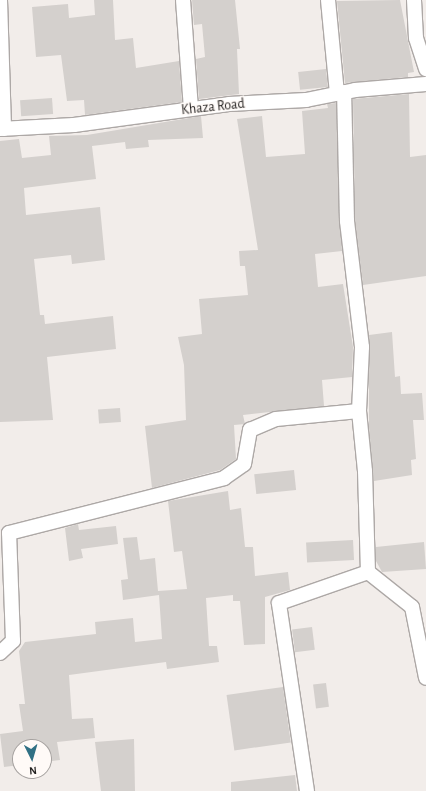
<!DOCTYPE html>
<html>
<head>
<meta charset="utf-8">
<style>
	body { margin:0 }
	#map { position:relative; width:426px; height:791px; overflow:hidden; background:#f2edea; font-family:"Alegreya Sans",sans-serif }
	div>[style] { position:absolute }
	.building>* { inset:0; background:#d4d0cd; transform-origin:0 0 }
	.roads { filter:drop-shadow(1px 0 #ada8a6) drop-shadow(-1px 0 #ada8a6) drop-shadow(0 1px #ada8a6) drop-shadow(0 -1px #ada8a6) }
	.minor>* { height:14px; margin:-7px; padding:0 7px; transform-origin:7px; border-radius:7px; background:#fff }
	span { translate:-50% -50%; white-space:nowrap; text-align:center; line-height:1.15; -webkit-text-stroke:3px #fffaf7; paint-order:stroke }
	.street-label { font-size:14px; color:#201e1d }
	.north { position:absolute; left:12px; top:739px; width:40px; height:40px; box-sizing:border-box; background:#fffaf7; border:1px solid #a6a2a0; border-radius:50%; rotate:175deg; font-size:11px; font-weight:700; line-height:16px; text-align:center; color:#201e1d }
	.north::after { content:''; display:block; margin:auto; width:14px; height:18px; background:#307084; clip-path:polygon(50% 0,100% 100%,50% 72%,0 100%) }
</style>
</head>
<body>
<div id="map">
	<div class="building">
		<i style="clip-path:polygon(94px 0,113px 0,115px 40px,133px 38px,136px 68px,179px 61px,182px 102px,85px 115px,84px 100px,67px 101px,61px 55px,36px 57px,32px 7px,68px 4px,69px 18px,95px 15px)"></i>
		<i style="clip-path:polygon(192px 0,235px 0,240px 49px,237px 49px,239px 94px,199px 99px,196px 59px,205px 57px,202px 24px,194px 25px)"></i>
		<i style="clip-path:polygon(400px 0,414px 72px,408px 73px,408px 77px,345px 83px,337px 1px)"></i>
		<i style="left:326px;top:69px;width:18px;height:28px;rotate:84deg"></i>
		<i style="clip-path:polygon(409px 94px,410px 157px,426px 155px,426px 276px,363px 285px,355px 220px,353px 99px)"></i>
		<i style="left:52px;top:98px;width:16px;height:32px;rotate:86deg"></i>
		<i style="clip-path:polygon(336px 103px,342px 251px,315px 254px,318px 287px,343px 284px,353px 347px,352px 377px,322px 380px,324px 406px,243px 415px,245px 424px,234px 425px,236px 459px,220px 470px,152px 488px,145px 426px,186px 420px,184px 365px,178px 337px,202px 334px,199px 299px,248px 295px,245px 266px,240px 266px,239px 251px,258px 250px,237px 119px,262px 116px,266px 157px,305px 154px,302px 111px,328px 108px,327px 104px)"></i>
		<i style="clip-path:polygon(201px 116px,203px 138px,148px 140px,149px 147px,126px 149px,125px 142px,92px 146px,96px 179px,24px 188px,26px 215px,100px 207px,105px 260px,72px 264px,71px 255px,34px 259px,40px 315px,44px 315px,45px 324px,113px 316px,116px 349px,47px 357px,53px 420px,0 422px,0 141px,19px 139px,22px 158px,51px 155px,49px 136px,87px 135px)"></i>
		<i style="clip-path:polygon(392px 332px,395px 377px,400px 376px,401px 394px,422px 393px,424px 420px,413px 420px,416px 459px,411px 460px,412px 475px,374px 481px,369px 428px,369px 335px)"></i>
		<i style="left:120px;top:408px;width:14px;height:22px;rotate:86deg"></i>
		<i style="left:294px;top:470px;width:20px;height:40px;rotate:84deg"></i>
		<i style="clip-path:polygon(228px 491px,230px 510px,241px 508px,245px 547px,253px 547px,255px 576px,288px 572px,290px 590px,265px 597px,265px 644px,244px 645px,240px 601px,233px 601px,233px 595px,206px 598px,209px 646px,217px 646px,219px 662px,167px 669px,166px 662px,69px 675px,72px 719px,93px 718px,95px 738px,57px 742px,60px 760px,44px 762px,44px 747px,20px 747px,20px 765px,4px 767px,0 734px,23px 731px,19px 704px,25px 704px,19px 651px,25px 642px,96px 634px,95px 622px,133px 618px,135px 642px,162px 639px,159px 595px,123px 600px,121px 580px,128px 579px,123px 538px,137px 537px,140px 560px,155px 558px,158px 591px,187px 589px,182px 551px,174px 552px,168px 501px)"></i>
		<i style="clip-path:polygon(78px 524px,79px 530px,116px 526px,118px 544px,81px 549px,83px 558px,69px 561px,65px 528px)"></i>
		<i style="left:353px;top:540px;width:20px;height:47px;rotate:87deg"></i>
		<i style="clip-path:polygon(424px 542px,426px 569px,382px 572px,376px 561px,376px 547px)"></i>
		<i style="left:312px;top:627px;width:23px;height:20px;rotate:83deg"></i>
		<i style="left:326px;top:683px;width:24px;height:13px;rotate:83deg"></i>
		<i style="left:283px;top:687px;width:56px;height:57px;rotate:82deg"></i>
		<i style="clip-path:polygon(134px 739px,135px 791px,101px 791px,95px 742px)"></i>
		<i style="clip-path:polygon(295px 775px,297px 791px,231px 791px,231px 782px)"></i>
	</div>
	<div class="roads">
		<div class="minor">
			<i style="left:0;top:0;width:129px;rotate:88.2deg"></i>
			<i style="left:183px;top:0;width:109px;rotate:85.8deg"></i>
			<i style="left:328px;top:0;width:94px;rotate:84.5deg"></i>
			<i style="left:414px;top:0;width:38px;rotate:87deg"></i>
			<i style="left:416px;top:38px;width:33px;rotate:72deg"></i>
			<i style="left:0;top:129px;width:74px;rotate:-3.1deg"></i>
			<i style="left:74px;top:125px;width:156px;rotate:-7.7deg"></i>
			<i style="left:229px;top:104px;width:77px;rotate:-3deg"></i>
			<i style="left:306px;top:100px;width:50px;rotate:-11.5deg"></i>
			<i style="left:355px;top:90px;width:71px;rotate:-4.8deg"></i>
			<i style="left:359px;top:411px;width:60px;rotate:84.3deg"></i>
			<i style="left:365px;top:471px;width:101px;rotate:88.3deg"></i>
			<i style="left:368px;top:572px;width:56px;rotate:38.5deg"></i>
			<i style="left:412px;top:607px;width:72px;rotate:78.8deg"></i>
			<i style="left:0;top:653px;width:18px;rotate:-43deg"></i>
			<i style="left:13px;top:641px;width:108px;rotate:-92.1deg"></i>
			<i style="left:9px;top:533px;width:222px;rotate:-14.3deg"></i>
			<i style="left:224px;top:478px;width:24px;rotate:-35deg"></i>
			<i style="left:244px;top:464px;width:35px;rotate:-80deg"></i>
			<i style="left:250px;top:430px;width:28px;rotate:-23deg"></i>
			<i style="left:276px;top:419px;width:83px;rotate:-5.5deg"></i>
			<i style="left:359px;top:411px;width:64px;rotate:-87.3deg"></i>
			<i style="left:362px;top:347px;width:127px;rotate:-96.8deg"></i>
			<i style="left:347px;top:221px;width:129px;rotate:-91.3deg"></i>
			<i style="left:307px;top:791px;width:190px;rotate:-98.5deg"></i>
			<i style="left:279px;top:603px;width:94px;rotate:-19.2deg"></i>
		</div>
	</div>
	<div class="street-label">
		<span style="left:213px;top:107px;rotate:-6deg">Khaza Road</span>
	</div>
	<div class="north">N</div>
</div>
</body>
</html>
